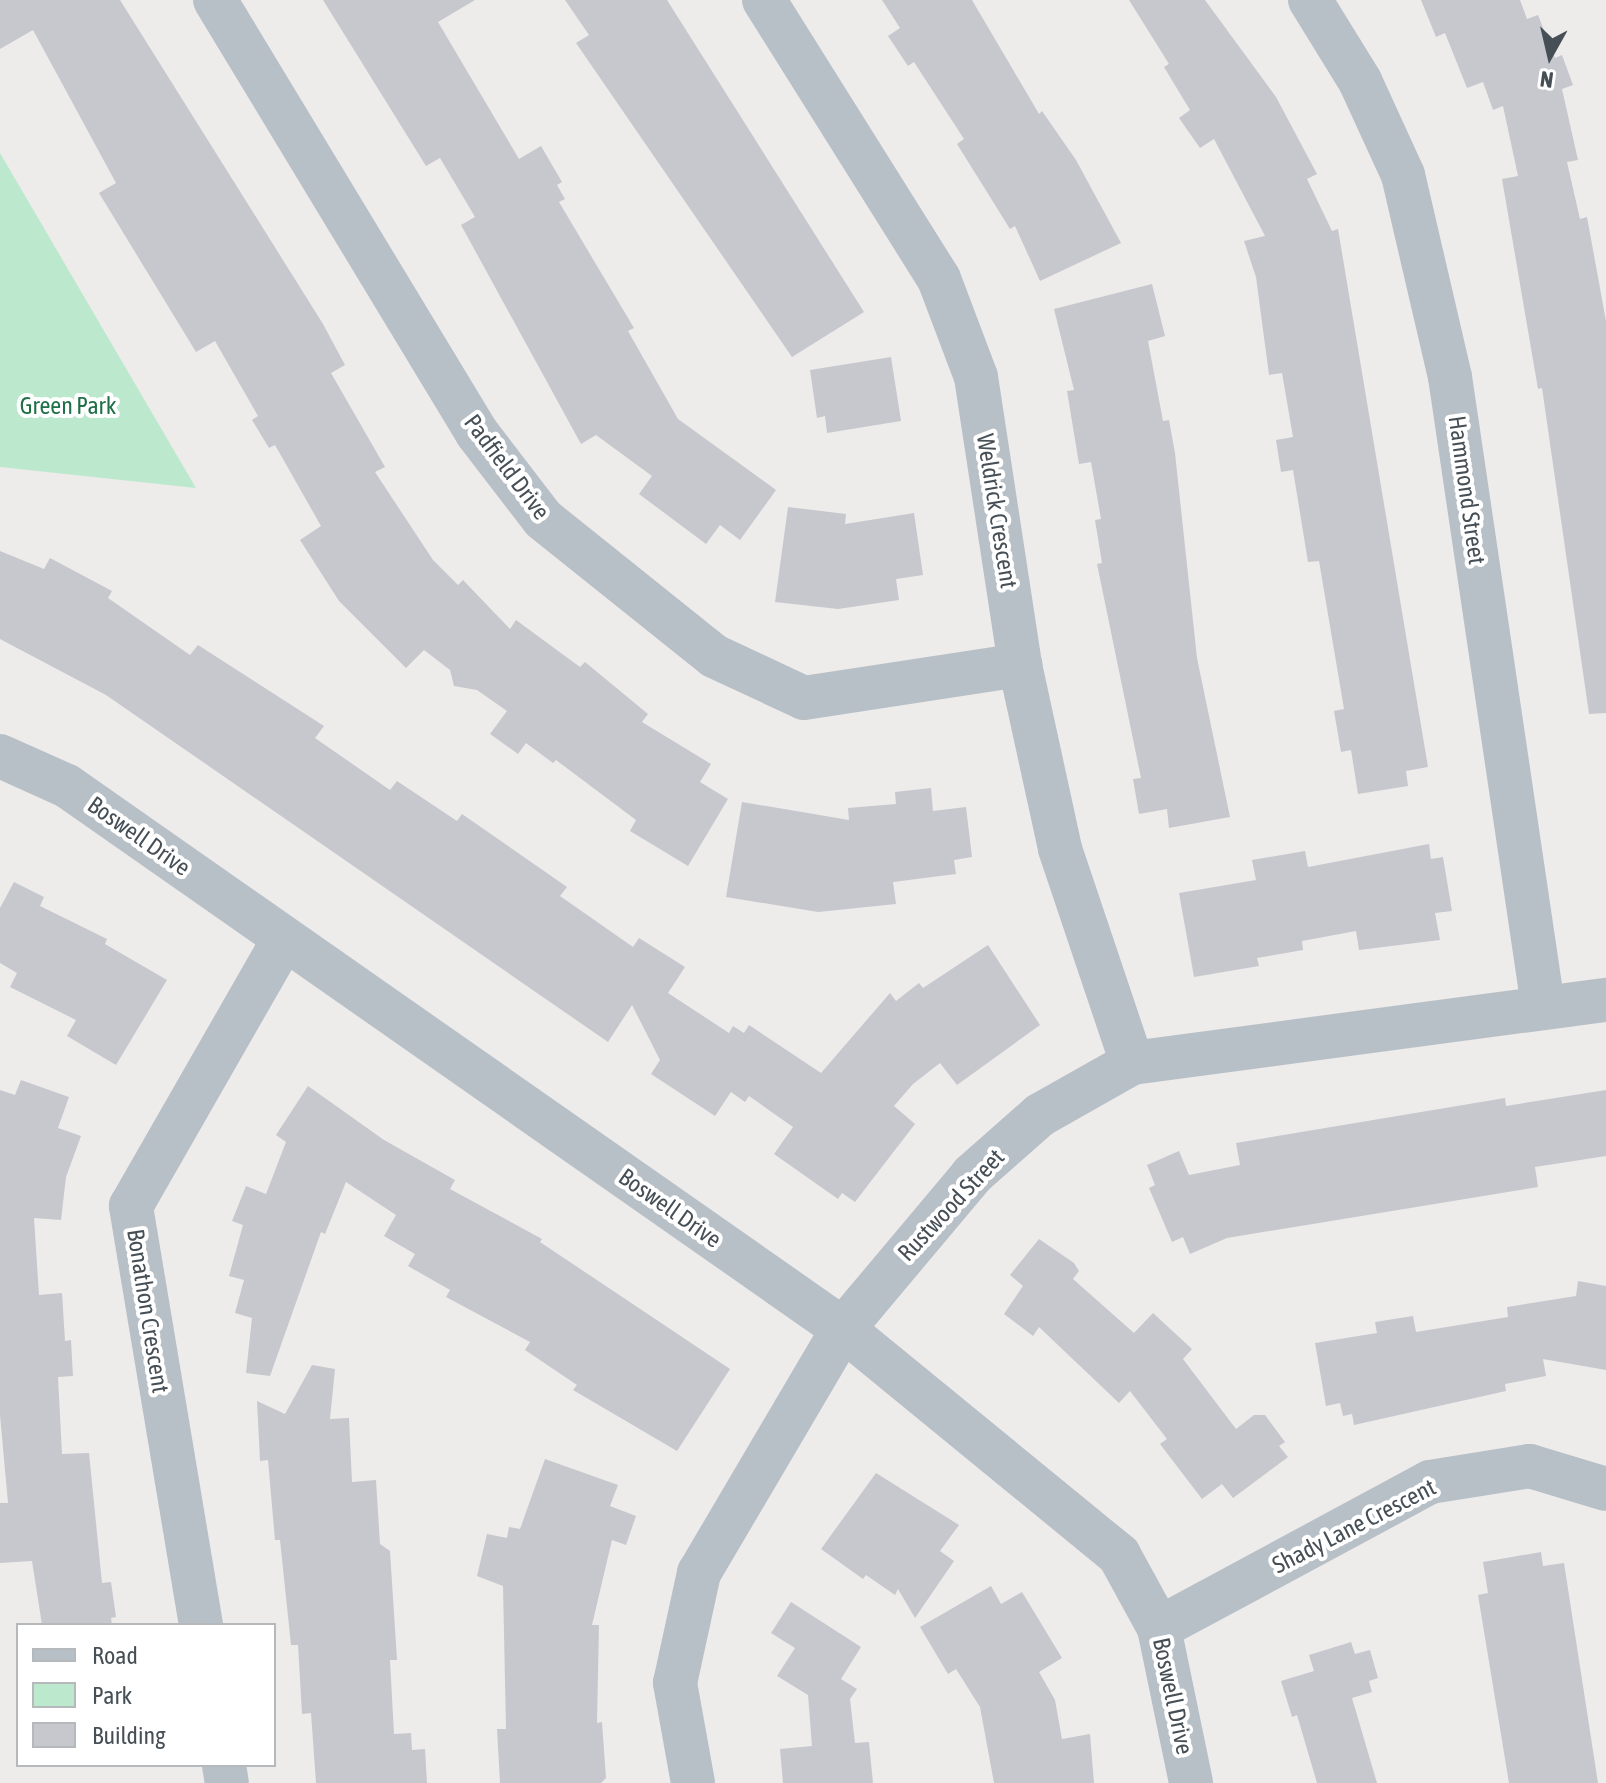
<!DOCTYPE html>
<html>
<head>
<meta charset="utf-8">
<style>
	body { margin:0 }
	#map { position:relative; width:1606px; height:1783px; overflow:hidden; background:#eeebeb; font-family:"Asap Condensed",sans-serif }
	div>[style] { position:absolute }
	.green>* { inset:0; background:#bce9cd }
	.building>* { inset:0; background:#c6c8ce }
	.minor>* { height:44px; margin:-22px; padding:0 22px; transform-origin:22px; border-radius:22px; background:#b8c0c7 }
	span { translate:-50% -50%; white-space:nowrap; text-align:center; line-height:1.15; -webkit-text-stroke:8px #fff; paint-order:stroke }
	.park-label { font-size:24px; color:#1f6f47 }
	.street-label { font-size:24px; color:#464f56 }
	.legend { position:absolute; left:16px; top:1623px; width:260px; height:144px; box-sizing:border-box; background:#fff; border:2px solid #b5b9bb; margin:0; padding:10px 14px; list-style:none; font-size:24px; color:#464f56 }
	.legend li { display:flex; align-items:center; gap:16px; height:40px }
	.legend b { width:40px; border:2px solid #b5b9bb }
	.north { position:absolute; left:1510px; top:16px; width:80px; height:80px; -webkit-text-stroke:6px #fff; paint-order:stroke; rotate:188deg; font-size:22px; font-weight:700; line-height:32px; text-align:center; color:#464f56 }
	.north::after { content:''; display:block; margin:auto; width:28px; height:36px; background:#464f56; clip-path:polygon(50% 0,100% 100%,50% 72%,0 100%) }
</style>
</head>
<body>
<div id="map">
	<div class="green">
		<i style="clip-path:polygon(0 153px,196px 488px,0 467px)"></i>
	</div>
	<div class="building">
		<i style="clip-path:polygon(0 0,120px 0,323px 324px,345px 365px,331px 373px,385px 467px,375px 472px,433px 560px,458px 585px,463px 580px,510px 629px,516px 620px,580px 667px,585px 662px,648px 714px,642px 722px,711px 764px,700px 782px,728px 799px,688px 866px,630px 831px,636px 820px,556px 760px,553px 763px,526px 743px,518px 754px,490px 734px,507px 711px,477px 690px,454px 686px,450px 670px,424px 650px,406px 668px,339px 601px,300px 540px,321px 526px,275px 445px,269px 448px,252px 420px,258px 416px,215px 341px,196px 352px,99px 193px,116px 183px,33px 30px,0 49px)"></i>
		<i style="clip-path:polygon(323px 0,475px 0,438px 22px,519px 159px,541px 146px,562px 182px,557px 185px,565px 199px,559px 202px,634px 328px,628px 331px,678px 419px,776px 490px,740px 540px,720px 525px,706px 544px,639px 494px,652px 476px,596px 435px,581px 444px,461px 225px,475px 217px,440px 158px,426px 166px)"></i>
		<i style="clip-path:polygon(565px 0,667px 0,864px 312px,792px 357px,576px 43px,589px 35px)"></i>
		<i style="clip-path:polygon(882px 0,972px 0,1039px 114px,1042px 111px,1076px 160px,1121px 243px,1040px 281px,1015px 226px,1010px 229px,957px 144px,964px 139px,914px 62px,908px 66px,888px 36px,900px 28px)"></i>
		<i style="clip-path:polygon(1129px 0,1205px 0,1276px 97px,1317px 174px,1307px 179px,1332px 231px,1338px 229px,1428px 767px,1406px 771px,1408px 786px,1358px 794px,1351px 750px,1341px 752px,1334px 711px,1344px 709px,1319px 561px,1308px 562px,1293px 470px,1281px 472px,1276px 440px,1293px 437px,1282px 373px,1269px 375px,1256px 277px,1244px 241px,1265px 236px,1214px 139px,1200px 148px,1179px 118px,1190px 110px,1164px 67px,1169px 64px)"></i>
		<i style="clip-path:polygon(1421px 0,1520px 0,1527px 19px,1538px 15px,1555px 58px,1562px 55px,1573px 85px,1562px 89px,1578px 160px,1567px 162px,1580px 219px,1587px 217px,1606px 321px,1606px 713px,1589px 714px,1542px 388px,1538px 389px,1502px 179px,1518px 176px,1503px 106px,1493px 110px,1483px 82px,1467px 88px,1445px 33px,1436px 37px)"></i>
		<i style="clip-path:polygon(1152px 284px,1165px 336px,1148px 341px,1163px 421px,1169px 420px,1175px 453px,1197px 658px,1230px 817px,1169px 828px,1167px 809px,1139px 814px,1133px 779px,1141px 778px,1097px 564px,1102px 563px,1095px 520px,1101px 519px,1091px 462px,1079px 464px,1067px 391px,1074px 390px,1054px 309px)"></i>
		<i style="clip-path:polygon(891px 357px,901px 421px,827px 433px,825px 416px,817px 418px,810px 370px)"></i>
		<i style="clip-path:polygon(788px 507px,846px 514px,845px 524px,914px 513px,923px 575px,896px 579px,899px 600px,838px 609px,775px 602px)"></i>
		<i style="clip-path:polygon(0 551px,44px 569px,50px 558px,112px 591px,108px 598px,190px 655px,198px 645px,324px 726px,315px 738px,390px 790px,397px 781px,457px 821px,462px 814px,567px 887px,560px 896px,633px 947px,639px 938px,685px 967px,668px 993px,729px 1033px,733px 1026px,744px 1033px,749px 1025px,821px 1073px,890px 993px,896px 1001px,919px 983px,923px 988px,988px 945px,1040px 1025px,957px 1085px,940px 1063px,913px 1084px,894px 1106px,915px 1124px,855px 1202px,842px 1193px,838px 1199px,774px 1154px,793px 1127px,749px 1096px,745px 1102px,731px 1092px,715px 1116px,651px 1074px,660px 1060px,632px 1005px,608px 1042px,106px 695px,0 639px)"></i>
		<i style="clip-path:polygon(931px 788px,933px 811px,966px 807px,972px 857px,954px 860px,956px 874px,893px 882px,896px 904px,818px 912px,726px 897px,742px 802px,849px 820px,848px 808px,896px 804px,895px 792px)"></i>
		<i style="clip-path:polygon(1429px 844px,1431px 859px,1443px 857px,1452px 911px,1435px 913px,1440px 940px,1359px 950px,1356px 931px,1302px 941px,1303px 950px,1257px 958px,1259px 966px,1194px 977px,1179px 893px,1256px 880px,1252px 860px,1305px 851px,1308px 867px)"></i>
		<i style="clip-path:polygon(14px 882px,44px 897px,40px 906px,107px 939px,105px 944px,167px 980px,116px 1065px,67px 1036px,76px 1020px,10px 987px,17px 973px,0 963px,0 908px)"></i>
		<i style="clip-path:polygon(21px 1080px,69px 1097px,58px 1128px,81px 1136px,66px 1177px,61px 1220px,34px 1218px,39px 1295px,62px 1293px,65px 1341px,71px 1340px,73px 1376px,58px 1377px,62px 1454px,89px 1453px,102px 1583px,111px 1582px,116px 1617px,111px 1618px,112px 1625px,42px 1625px,32px 1561px,0 1563px,0 1503px,8px 1503px,0 1415px,0 1090px,15px 1095px)"></i>
		<i style="clip-path:polygon(308px 1086px,384px 1140px,455px 1180px,450px 1189px,542px 1239px,540px 1242px,730px 1369px,677px 1451px,573px 1390px,577px 1385px,525px 1350px,530px 1342px,446px 1297px,450px 1290px,408px 1266px,415px 1254px,384px 1236px,396px 1215px,346px 1182px,325px 1234px,321px 1232px,270px 1376px,246px 1373px,252px 1318px,235px 1313px,244px 1280px,229px 1276px,243px 1225px,232px 1221px,246px 1186px,266px 1194px,286px 1142px,276px 1135px)"></i>
		<i style="clip-path:polygon(1606px 1090px,1606px 1156px,1535px 1167px,1538px 1187px,1227px 1238px,1190px 1254px,1183px 1237px,1172px 1242px,1149px 1188px,1155px 1185px,1147px 1165px,1179px 1151px,1189px 1175px,1240px 1165px,1236px 1143px,1505px 1098px,1506px 1106px)"></i>
		<i style="clip-path:polygon(1039px 1239px,1074px 1263px,1079px 1271px,1073px 1279px,1134px 1333px,1153px 1313px,1192px 1349px,1183px 1359px,1236px 1429px,1254px 1415px,1265px 1415px,1285px 1442px,1279px 1446px,1288px 1457px,1233px 1498px,1222px 1484px,1202px 1499px,1160px 1444px,1167px 1439px,1130px 1391px,1119px 1403px,1039px 1327px,1033px 1336px,1004px 1314px,1023px 1286px,1010px 1275px)"></i>
		<i style="clip-path:polygon(1578px 1281px,1606px 1286px,1606px 1370px,1543px 1359px,1546px 1376px,1505px 1384px,1506px 1391px,1354px 1425px,1352px 1414px,1343px 1416px,1340px 1403px,1326px 1406px,1315px 1343px,1377px 1333px,1375px 1322px,1413px 1316px,1416px 1332px,1508px 1317px,1507px 1307px,1576px 1296px)"></i>
		<i style="clip-path:polygon(312px 1365px,335px 1369px,330px 1419px,349px 1418px,352px 1482px,376px 1480px,380px 1544px,390px 1551px,397px 1660px,390px 1660px,394px 1734px,411px 1733px,412px 1750px,425px 1749px,427px 1783px,316px 1783px,311px 1713px,302px 1714px,298px 1645px,291px 1645px,280px 1540px,275px 1540px,268px 1460px,260px 1461px,257px 1401px,285px 1414px)"></i>
		<i style="clip-path:polygon(545px 1459px,618px 1485px,610px 1506px,636px 1516px,626px 1545px,612px 1540px,592px 1625px,599px 1625px,597px 1723px,602px 1722px,606px 1778px,601px 1783px,500px 1783px,497px 1729px,506px 1729px,503px 1586px,477px 1576px,487px 1534px,507px 1538px,509px 1527px,520px 1529px)"></i>
		<i style="clip-path:polygon(876px 1473px,959px 1525px,940px 1551px,954px 1561px,915px 1618px,898px 1589px,895px 1595px,866px 1575px,863px 1579px,821px 1549px)"></i>
		<i style="clip-path:polygon(1541px 1552px,1543px 1566px,1564px 1563px,1598px 1783px,1509px 1783px,1478px 1595px,1488px 1593px,1483px 1562px)"></i>
		<i style="clip-path:polygon(991px 1586px,1001px 1604px,1022px 1592px,1062px 1658px,1039px 1672px,1055px 1700px,1062px 1739px,1090px 1734px,1094px 1783px,994px 1783px,980px 1707px,956px 1669px,948px 1674px,920px 1627px)"></i>
		<i style="clip-path:polygon(791px 1602px,861px 1647px,841px 1679px,857px 1689px,850px 1699px,855px 1743px,869px 1742px,873px 1783px,783px 1783px,780px 1749px,812px 1746px,808px 1695px,777px 1676px,795px 1648px,771px 1633px)"></i>
		<i style="clip-path:polygon(1351px 1642px,1355px 1654px,1370px 1650px,1378px 1678px,1369px 1681px,1372px 1692px,1352px 1698px,1377px 1783px,1317px 1783px,1297px 1715px,1292px 1717px,1281px 1681px,1314px 1671px,1309px 1655px)"></i>
	</div>
	<div class="minor">
		<i style="left:215px;top:0;width:506px;rotate:58.82deg"></i>
		<i style="left:477px;top:433px;width:108px;rotate:52.5deg"></i>
		<i style="left:543px;top:519px;width:219px;rotate:38.7deg"></i>
		<i style="left:714px;top:656px;width:99px;rotate:25deg"></i>
		<i style="left:804px;top:698px;width:219px;rotate:-8.7deg"></i>
		<i style="left:764px;top:0;width:329px;rotate:57.9deg"></i>
		<i style="left:939px;top:279px;width:105px;rotate:69.3deg"></i>
		<i style="left:976px;top:377px;width:291px;rotate:81.3deg"></i>
		<i style="left:1020px;top:665px;width:188px;rotate:77.7deg"></i>
		<i style="left:1060px;top:849px;width:226px;rotate:71.4deg"></i>
		<i style="left:1310px;top:0;width:95px;rotate:58.3deg"></i>
		<i style="left:1360px;top:81px;width:103px;rotate:65.4deg"></i>
		<i style="left:1403px;top:175px;width:207px;rotate:76.9deg"></i>
		<i style="left:1450px;top:377px;width:636px;rotate:81.59deg"></i>
		<i style="left:0;top:756px;width:73px;rotate:24.1deg"></i>
		<i style="left:67px;top:786px;width:947px;rotate:34.98deg"></i>
		<i style="left:843px;top:1329px;width:357px;rotate:39.3deg"></i>
		<i style="left:1119px;top:1555px;width:83px;rotate:61.3deg"></i>
		<i style="left:1159px;top:1628px;width:158px;rotate:78.3deg"></i>
		<i style="left:201px;top:1625px;width:425px;rotate:-99.5deg"></i>
		<i style="left:131px;top:1206px;width:308px;rotate:-60.2deg"></i>
		<i style="left:1159px;top:1628px;width:308px;rotate:-28.3deg"></i>
		<i style="left:1430px;top:1482px;width:101px;rotate:-9.1deg"></i>
		<i style="left:1530px;top:1466px;width:79px;rotate:16.8deg"></i>
		<i style="left:224px;top:1765px;width:18px;rotate:81deg"></i>
		<i style="left:693px;top:1783px;width:102px;rotate:-100.2deg"></i>
		<i style="left:675px;top:1683px;width:113px;rotate:-77.7deg"></i>
		<i style="left:699px;top:1573px;width:283px;rotate:-59.5deg"></i>
		<i style="left:843px;top:1329px;width:201px;rotate:-50deg"></i>
		<i style="left:972px;top:1175px;width:91px;rotate:-41.4deg"></i>
		<i style="left:1040px;top:1115px;width:106px;rotate:-29.5deg"></i>
		<i style="left:1132px;top:1063px;width:478px;rotate:-7.6deg"></i>
	</div>
	<div class="park-label">
		<span style="left:68px;top:406px">Green Park</span>
	</div>
	<div class="street-label">
		<span style="left:507px;top:467px;rotate:53deg">Padfield Drive</span>
		<span style="left:1467px;top:490px;rotate:82deg">Hammond Street</span>
		<span style="left:997px;top:511px;rotate:81deg">Weldrick Crescent</span>
		<span style="left:139px;top:836px;rotate:35deg">Boswell Drive</span>
		<span style="left:951px;top:1205px;rotate:-47deg">Rustwood Street</span>
		<span style="left:670px;top:1208px;rotate:35deg">Boswell Drive</span>
		<span style="left:148px;top:1311px;rotate:81deg">Bonathon Crescent</span>
		<span style="left:1354px;top:1526px;rotate:-27deg">Shady Lane Crescent</span>
		<span style="left:1173px;top:1696px;rotate:78deg">Boswell Drive</span>
	</div>
	<ul class="legend">
	<li><b style="height:10px;background:#b8c0c7"></b>Road</li>
	<li><b style="height:22px;background:#bce9cd"></b>Park</li>
	<li><b style="height:22px;background:#c6c8ce"></b>Building</li>
	</ul>
	<div class="north">N</div>
</div>
</body>
</html>
